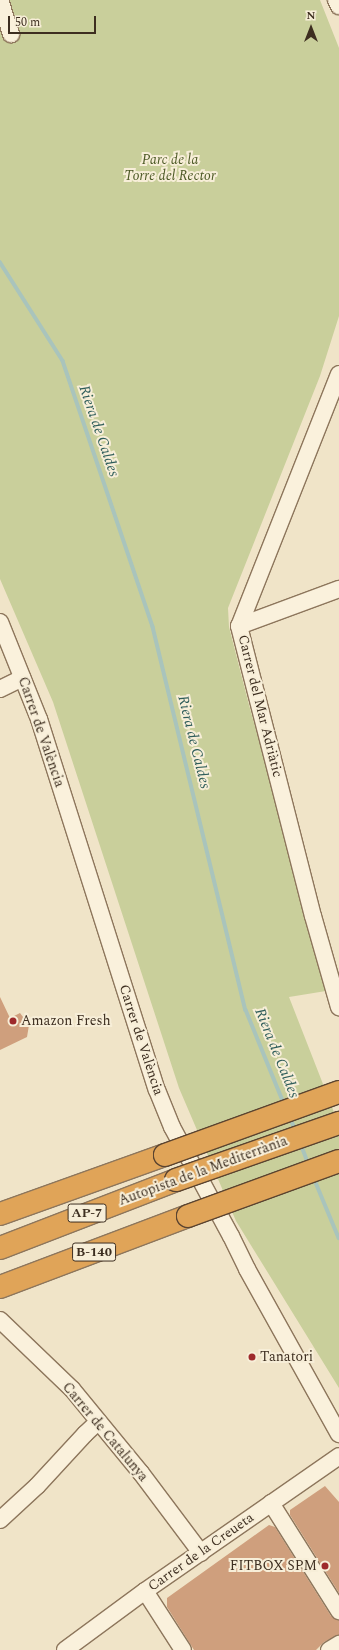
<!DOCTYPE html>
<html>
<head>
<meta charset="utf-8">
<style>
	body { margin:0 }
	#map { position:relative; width:339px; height:1650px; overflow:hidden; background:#f0e4c8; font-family:Spectral,serif }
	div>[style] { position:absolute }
	.green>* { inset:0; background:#c9cf9b }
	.stream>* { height:3.5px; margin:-1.75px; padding:0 1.75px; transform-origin:1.75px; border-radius:1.75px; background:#a9c4bc }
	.building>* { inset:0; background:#cf9f7d }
	.roads { filter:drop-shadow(1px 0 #8d765c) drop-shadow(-1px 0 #8d765c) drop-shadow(0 1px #8d765c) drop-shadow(0 -1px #8d765c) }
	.minor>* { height:16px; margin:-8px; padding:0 8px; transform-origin:8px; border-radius:8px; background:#faf1dc }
	.highway>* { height:22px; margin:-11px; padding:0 11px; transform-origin:11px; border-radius:11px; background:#e0a458 }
	.bridges { filter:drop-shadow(1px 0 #5b4430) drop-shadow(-1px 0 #5b4430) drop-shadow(0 1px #5b4430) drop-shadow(0 -1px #5b4430) }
	.highway-bridge>* { height:22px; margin:-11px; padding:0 11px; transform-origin:11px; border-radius:11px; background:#e0a458 }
	.dots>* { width:11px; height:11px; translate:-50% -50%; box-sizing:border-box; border:2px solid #f7eed8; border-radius:50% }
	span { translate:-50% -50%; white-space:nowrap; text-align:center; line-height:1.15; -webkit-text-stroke:4px #f7eed8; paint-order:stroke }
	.shield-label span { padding:1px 3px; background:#f7eed8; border:1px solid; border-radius:3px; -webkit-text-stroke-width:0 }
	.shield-label { font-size:13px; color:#3d2e20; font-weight:700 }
	.park-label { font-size:14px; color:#4d5a26; font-style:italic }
	.street-label { font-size:14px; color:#3d2e20 }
	.poi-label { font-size:14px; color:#3d2e20 }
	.left { translate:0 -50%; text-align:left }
	.right { translate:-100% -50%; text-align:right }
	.water-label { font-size:15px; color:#2f5d5a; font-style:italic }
	.north { position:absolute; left:291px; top:8px; width:40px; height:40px; -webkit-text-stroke:3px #f7eed8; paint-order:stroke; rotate:0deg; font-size:11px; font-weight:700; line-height:16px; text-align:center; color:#3d2e20 }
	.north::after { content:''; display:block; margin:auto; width:14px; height:18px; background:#3d2e20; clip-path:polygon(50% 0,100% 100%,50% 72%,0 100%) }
	.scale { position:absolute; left:8px; top:16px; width:88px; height:18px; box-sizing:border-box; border:2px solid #3d2e20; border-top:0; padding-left:5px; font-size:12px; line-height:14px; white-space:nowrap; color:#3d2e20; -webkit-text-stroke:3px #f7eed8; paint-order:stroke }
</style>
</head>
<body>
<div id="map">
	<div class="green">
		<i style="clip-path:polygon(0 0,320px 0,339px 48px,339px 316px,320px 376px,228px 608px,229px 627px,249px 705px,320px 959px,326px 991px,289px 997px,339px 1125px,339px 1388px,236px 1221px,179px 1088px,53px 702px,0 579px)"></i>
	</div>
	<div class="stream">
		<i style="left:0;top:262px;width:117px;rotate:57.5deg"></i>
		<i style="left:63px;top:361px;width:281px;rotate:71.3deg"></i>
		<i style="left:153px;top:627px;width:394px;rotate:76.4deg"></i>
		<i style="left:246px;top:1010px;width:100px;rotate:67.8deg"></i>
		<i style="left:290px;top:1117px;width:15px;rotate:67deg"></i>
		<i style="left:301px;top:1144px;width:22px;rotate:69deg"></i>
		<i style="left:314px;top:1178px;width:65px;rotate:67.4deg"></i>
	</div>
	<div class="building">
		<i style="clip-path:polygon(0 997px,10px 1018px,20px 1013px,29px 1025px,27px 1037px,0 1050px)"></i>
		<i style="clip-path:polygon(325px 1486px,339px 1502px,339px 1593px,290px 1515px,290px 1510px)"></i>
		<i style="clip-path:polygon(269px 1525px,275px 1527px,331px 1616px,339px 1620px,339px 1635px,324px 1642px,316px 1650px,194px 1650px,167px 1607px,167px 1598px)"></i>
	</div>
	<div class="roads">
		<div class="minor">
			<i style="left:0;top:0;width:36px;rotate:72deg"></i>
			<i style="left:336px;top:0;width:7px;rotate:63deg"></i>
			<i style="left:339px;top:374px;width:271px;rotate:111.6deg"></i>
			<i style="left:239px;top:626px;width:299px;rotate:75.7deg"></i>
			<i style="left:313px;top:916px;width:95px;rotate:74.1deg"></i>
			<i style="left:0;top:622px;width:105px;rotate:68.1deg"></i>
			<i style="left:39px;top:719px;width:389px;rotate:72.4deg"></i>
			<i style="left:157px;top:1090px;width:40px;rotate:68deg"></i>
			<i style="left:172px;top:1127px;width:124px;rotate:61.6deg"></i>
			<i style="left:231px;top:1236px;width:37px;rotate:64deg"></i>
			<i style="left:247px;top:1269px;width:189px;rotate:60.9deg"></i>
			<i style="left:239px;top:626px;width:107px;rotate:-20.3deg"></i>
			<i style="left:0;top:689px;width:25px;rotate:-26deg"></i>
			<i style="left:0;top:1320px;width:100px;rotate:43.8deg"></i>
			<i style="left:72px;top:1389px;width:109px;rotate:50.6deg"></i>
			<i style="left:141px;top:1473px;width:100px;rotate:53.1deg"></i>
			<i style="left:271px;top:1503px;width:128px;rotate:57.8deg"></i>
			<i style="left:0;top:1520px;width:50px;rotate:-42.6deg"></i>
			<i style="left:37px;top:1486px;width:71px;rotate:-47.3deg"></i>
			<i style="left:85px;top:1434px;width:18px;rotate:-43deg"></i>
			<i style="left:145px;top:1591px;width:70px;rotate:57.2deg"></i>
			<i style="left:65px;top:1650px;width:99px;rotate:-36.4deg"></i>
			<i style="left:145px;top:1591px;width:236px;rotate:-34.8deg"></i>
			<i style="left:329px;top:1650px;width:12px;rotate:-31deg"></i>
		</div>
		<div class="highway">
			<i style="left:0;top:1214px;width:175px;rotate:-19.7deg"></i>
			<i style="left:0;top:1248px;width:189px;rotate:-21.1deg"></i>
			<i style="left:0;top:1287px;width:201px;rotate:-20.7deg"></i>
		</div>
	</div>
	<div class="bridges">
		<div class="highway-bridge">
			<i style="left:165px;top:1155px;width:185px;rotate:-19.9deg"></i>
			<i style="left:176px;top:1180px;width:173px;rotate:-19.3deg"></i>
			<i style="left:188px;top:1216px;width:161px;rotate:-20deg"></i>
		</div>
	</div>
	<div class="dots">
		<i style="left:13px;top:1021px;background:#9e2a2b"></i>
		<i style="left:252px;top:1357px;background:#9e2a2b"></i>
		<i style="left:325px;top:1566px;background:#9e2a2b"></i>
	</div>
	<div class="shield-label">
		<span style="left:87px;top:1213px">AP-7</span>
		<span style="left:94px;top:1252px">B-140</span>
	</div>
	<div class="park-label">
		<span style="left:170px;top:168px">Parc de la<br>Torre del Rector</span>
	</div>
	<div class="street-label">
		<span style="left:260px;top:706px;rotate:76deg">Carrer del Mar Adriàtic</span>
		<span style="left:41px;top:732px;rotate:71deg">Carrer de València</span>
		<span style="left:141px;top:1040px;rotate:72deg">Carrer de València</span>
		<span style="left:203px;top:1171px;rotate:-20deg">Autopista de la Mediterrània</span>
		<span style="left:105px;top:1432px;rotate:50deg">Carrer de Catalunya</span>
		<span style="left:201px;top:1552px;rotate:-35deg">Carrer de la Creueta</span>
	</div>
	<div class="poi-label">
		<span class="left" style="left:21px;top:1021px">Amazon Fresh</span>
		<span class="left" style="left:260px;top:1357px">Tanatori</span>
		<span class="right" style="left:317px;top:1566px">FITBOX SPM</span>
	</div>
	<div class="water-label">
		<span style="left:99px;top:431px;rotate:71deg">Riera de Caldes</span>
		<span style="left:194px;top:742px;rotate:76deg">Riera de Caldes</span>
		<span style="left:277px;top:1053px;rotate:68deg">Riera de Caldes</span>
	</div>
	<div class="north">N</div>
	<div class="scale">50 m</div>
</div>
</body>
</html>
